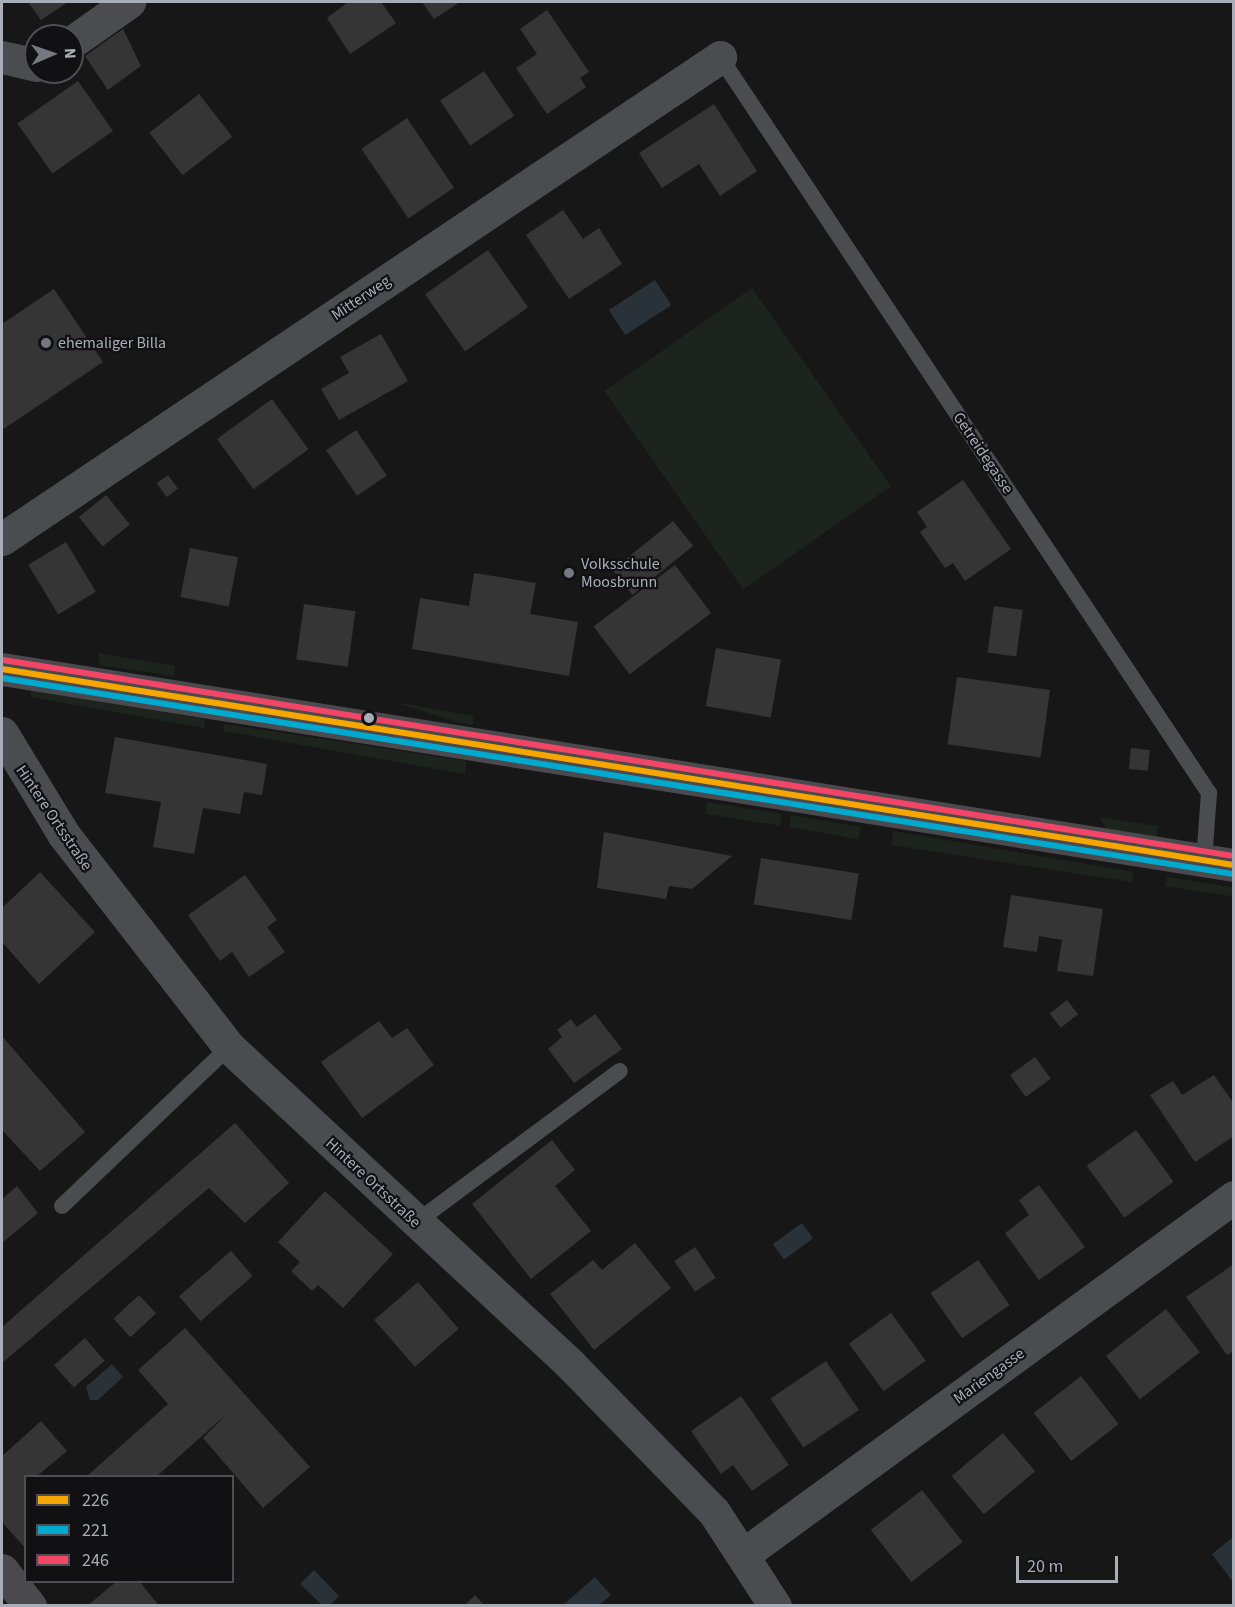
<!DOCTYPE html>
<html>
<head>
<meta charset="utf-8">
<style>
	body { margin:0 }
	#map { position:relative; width:1235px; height:1607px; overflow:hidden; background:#171717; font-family:"Source Sans 3",sans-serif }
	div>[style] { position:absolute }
	.green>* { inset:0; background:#1d241e; transform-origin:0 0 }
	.water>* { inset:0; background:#2a3239; transform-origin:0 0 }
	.building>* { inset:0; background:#353536; transform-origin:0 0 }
	.lane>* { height:16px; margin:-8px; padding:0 8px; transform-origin:8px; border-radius:8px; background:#4b4c50 }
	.street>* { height:33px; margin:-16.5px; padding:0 16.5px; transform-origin:16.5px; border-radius:16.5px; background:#4b4c50 }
	.secondary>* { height:33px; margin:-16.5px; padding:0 16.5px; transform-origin:16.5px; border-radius:16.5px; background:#4a4a4e }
	.bus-1>* { height:6px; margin:-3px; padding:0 3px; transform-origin:3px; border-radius:3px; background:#f7a600 }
	.bus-2>* { height:6px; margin:-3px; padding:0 3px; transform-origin:3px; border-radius:3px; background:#00a9ce }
	.bus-3>* { height:6px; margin:-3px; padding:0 3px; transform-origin:3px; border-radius:3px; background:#f34667 }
	.dots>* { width:16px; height:16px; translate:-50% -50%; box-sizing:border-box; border:3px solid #111113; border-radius:50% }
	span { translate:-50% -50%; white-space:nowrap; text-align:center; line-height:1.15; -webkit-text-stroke:4.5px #111113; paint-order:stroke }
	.street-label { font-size:16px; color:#a8adb8 }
	.poi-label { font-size:16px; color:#a8adb8 }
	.left { translate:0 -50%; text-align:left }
	.frame { position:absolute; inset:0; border:3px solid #a8adb8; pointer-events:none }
	.legend { position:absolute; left:24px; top:1475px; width:210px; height:108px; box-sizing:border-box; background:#111113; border:2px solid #4d4f55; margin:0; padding:8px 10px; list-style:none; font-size:18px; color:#a8adb8 }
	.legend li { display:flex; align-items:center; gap:12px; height:30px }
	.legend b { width:30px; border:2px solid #4d4f55 }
	.north { position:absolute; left:24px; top:24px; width:60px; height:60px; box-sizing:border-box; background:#111113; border:2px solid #4d4f55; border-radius:50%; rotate:88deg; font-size:16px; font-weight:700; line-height:24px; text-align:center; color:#a8adb8 }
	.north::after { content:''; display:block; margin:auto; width:21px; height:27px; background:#757880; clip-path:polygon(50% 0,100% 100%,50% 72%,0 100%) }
	.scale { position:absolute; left:1016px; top:1556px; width:102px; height:27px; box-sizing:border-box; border:3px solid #a8adb8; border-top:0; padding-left:8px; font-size:18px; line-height:21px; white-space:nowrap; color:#a8adb8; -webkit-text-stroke:4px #111113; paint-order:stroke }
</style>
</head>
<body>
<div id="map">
	<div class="green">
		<i style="left:752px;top:288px;width:242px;height:180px;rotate:55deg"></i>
		<i style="clip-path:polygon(98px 653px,175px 666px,174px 676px,100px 665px)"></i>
		<i style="clip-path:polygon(31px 690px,205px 719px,204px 728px,31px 697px)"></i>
		<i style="clip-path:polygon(395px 702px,473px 716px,473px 725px,456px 722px)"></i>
		<i style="clip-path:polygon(224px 724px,466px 761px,465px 774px,223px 731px)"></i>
		<i style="left:707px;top:802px;width:76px;height:12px;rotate:9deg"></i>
		<i style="left:791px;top:815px;width:71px;height:12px;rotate:10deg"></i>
		<i style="clip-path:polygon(1099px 817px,1158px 826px,1157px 838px,1107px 829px)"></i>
		<i style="clip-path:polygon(893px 831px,1134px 872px,1132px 882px,891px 845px)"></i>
		<i style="left:1167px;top:877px;width:67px;height:9px;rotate:9deg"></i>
	</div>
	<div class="water">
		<i style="left:655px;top:280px;width:30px;height:55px;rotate:57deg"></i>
		<i style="left:802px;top:1223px;width:19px;height:36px;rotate:54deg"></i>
		<i style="clip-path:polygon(112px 1364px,123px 1377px,98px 1400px,90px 1400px,86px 1387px)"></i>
		<i style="clip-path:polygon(1233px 1537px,1233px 1582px,1212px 1554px)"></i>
		<i style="clip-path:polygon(314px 1570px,339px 1596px,330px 1605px,322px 1605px,300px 1584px)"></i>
		<i style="clip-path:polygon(595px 1577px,611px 1595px,599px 1605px,563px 1605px)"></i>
	</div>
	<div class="building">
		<i style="clip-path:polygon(28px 2px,68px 2px,41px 20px)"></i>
		<i style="clip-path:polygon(348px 2px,381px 2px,396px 23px,350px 54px,327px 18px)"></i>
		<i style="clip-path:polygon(422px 2px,460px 2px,434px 19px)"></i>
		<i style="clip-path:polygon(547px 10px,589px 72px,580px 78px,586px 87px,547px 114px,516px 68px,537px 54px,520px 29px)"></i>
		<i style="clip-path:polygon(123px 29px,141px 66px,108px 90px,85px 56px)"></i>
		<i style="left:484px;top:71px;width:54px;height:53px;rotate:56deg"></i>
		<i style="left:78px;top:81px;width:61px;height:74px;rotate:55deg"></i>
		<i style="left:199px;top:94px;width:54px;height:63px;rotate:52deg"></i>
		<i style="clip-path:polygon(714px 104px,757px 171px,720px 196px,699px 164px,662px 188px,639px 153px)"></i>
		<i style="left:407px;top:118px;width:84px;height:55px;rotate:56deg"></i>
		<i style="clip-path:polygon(563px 210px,583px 239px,599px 228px,622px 264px,569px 299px,526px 235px)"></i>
		<i style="left:488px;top:250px;width:70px;height:77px;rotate:55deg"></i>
		<i style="clip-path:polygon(54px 289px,103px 362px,2px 430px,2px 324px)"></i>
		<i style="clip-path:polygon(381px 334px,408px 381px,339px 420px,321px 389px,349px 373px,340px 357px)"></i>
		<i style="left:272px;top:399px;width:62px;height:68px;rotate:54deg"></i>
		<i style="left:356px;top:430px;width:55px;height:36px;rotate:56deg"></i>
		<i style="left:168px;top:475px;width:17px;height:14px;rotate:54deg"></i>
		<i style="clip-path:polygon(963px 480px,1011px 549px,965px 581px,953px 563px,945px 568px,920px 532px,927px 527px,917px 512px)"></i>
		<i style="left:106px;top:495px;width:38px;height:35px;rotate:51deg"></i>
		<i style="left:673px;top:521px;width:32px;height:78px;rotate:51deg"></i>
		<i style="left:66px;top:542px;width:58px;height:44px;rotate:59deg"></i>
		<i style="left:190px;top:548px;width:49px;height:50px;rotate:11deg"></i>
		<i style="left:675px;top:565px;width:60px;height:102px;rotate:53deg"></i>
		<i style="clip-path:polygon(474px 573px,536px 583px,530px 614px,578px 622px,569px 676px,412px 649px,420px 598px,469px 606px)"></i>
		<i style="left:304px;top:604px;width:52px;height:56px;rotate:8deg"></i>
		<i style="left:994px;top:606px;width:29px;height:47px;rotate:8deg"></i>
		<i style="left:716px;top:648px;width:66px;height:59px;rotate:10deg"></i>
		<i style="left:957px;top:677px;width:94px;height:68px;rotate:8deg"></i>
		<i style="clip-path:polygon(115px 737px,267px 764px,262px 795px,244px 792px,240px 814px,203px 808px,194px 854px,153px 847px,161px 802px,105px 793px)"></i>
		<i style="left:1131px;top:748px;width:19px;height:21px;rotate:6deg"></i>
		<i style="clip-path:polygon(604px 832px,732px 856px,692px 889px,669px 886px,666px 899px,597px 888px)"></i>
		<i style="left:761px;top:858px;width:99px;height:47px;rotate:9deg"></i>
		<i style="clip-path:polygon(40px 872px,95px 932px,39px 984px,2px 942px,2px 908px)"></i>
		<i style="clip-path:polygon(245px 875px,277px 920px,267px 927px,285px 952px,249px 977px,232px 952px,220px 961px,188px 915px)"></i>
		<i style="clip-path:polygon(1011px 895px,1103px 909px,1093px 976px,1057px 971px,1062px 940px,1039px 936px,1037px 952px,1003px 947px)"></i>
		<i style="left:1067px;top:1000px;width:18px;height:22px;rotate:52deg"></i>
		<i style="clip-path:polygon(595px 1014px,622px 1049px,574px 1083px,548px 1049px,562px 1037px,557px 1030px,571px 1019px,577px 1027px)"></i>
		<i style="clip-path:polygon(379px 1021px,392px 1038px,407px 1028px,434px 1065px,362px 1118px,321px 1062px)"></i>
		<i style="clip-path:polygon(2px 1036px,85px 1132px,40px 1171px,2px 1130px)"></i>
		<i style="left:1035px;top:1057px;width:27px;height:31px;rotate:54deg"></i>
		<i style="clip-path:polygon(1214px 1075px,1234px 1104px,1234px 1136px,1195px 1162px,1150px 1095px,1173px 1081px,1182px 1095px)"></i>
		<i style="clip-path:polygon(235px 1123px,289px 1183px,245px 1223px,209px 1188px,2px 1363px,2px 1327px)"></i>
		<i style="left:1136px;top:1130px;width:64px;height:61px;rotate:54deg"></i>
		<i style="clip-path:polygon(552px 1140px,575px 1170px,555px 1186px,591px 1231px,531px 1279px,472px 1204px)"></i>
		<i style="clip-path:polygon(1039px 1185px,1085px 1247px,1039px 1280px,1005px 1233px,1029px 1215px,1019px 1200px)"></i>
		<i style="clip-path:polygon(17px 1186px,38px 1213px,2px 1243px,2px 1199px)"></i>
		<i style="clip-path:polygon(325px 1191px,393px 1254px,343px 1308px,318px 1285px,312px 1291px,291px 1271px,300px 1262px,278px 1242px)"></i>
		<i style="clip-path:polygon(635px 1243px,671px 1288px,594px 1350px,550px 1294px,593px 1260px,602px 1270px)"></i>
		<i style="left:695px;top:1247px;width:37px;height:25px;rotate:56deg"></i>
		<i style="left:231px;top:1251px;width:33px;height:69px;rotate:49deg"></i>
		<i style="left:978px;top:1260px;width:55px;height:58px;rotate:55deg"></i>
		<i style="clip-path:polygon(1234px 1264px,1234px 1351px,1227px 1355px,1186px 1297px)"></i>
		<i style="left:418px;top:1282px;width:62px;height:58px;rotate:49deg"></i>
		<i style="left:139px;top:1295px;width:25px;height:35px;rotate:47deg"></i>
		<i style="left:1166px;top:1309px;width:55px;height:76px;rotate:52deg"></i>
		<i style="left:891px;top:1313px;width:59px;height:52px;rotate:54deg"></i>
		<i style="clip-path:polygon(185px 1328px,310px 1467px,263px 1508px,203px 1438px,229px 1412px,157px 1476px,87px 1476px,168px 1404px,138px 1370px)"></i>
		<i style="left:85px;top:1338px;width:30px;height:41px;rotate:49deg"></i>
		<i style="left:826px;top:1361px;width:59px;height:67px;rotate:56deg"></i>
		<i style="left:1081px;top:1376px;width:61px;height:60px;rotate:52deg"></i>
		<i style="clip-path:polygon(741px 1396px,789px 1465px,752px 1491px,733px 1465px,721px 1474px,691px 1431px)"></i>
		<i style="clip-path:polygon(41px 1421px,67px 1451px,37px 1476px,26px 1476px,26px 1549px,2px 1522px,2px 1456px)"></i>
		<i style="left:1003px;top:1433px;width:50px;height:67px;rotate:50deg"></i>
		<i style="left:922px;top:1490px;width:66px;height:65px;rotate:52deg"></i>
		<i style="clip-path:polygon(116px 1582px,140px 1582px,159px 1606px,87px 1606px)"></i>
		<i style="clip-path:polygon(475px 1595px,485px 1606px,464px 1606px)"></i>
	</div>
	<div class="lane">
		<i style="left:720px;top:57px;width:884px;rotate:56.4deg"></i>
		<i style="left:1209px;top:793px;width:68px;rotate:94.2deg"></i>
		<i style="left:62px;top:1206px;width:231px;rotate:-43.6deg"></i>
		<i style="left:415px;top:1223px;width:255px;rotate:-36.6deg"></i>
	</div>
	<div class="street">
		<i style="left:72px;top:42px;width:70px;rotate:-35.1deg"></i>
		<i style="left:2px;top:57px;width:35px;rotate:13deg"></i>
		<i style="left:2px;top:539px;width:865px;rotate:-33.87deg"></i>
		<i style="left:2px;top:733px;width:119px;rotate:58.7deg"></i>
		<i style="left:64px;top:835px;width:269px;rotate:52.1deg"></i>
		<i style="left:229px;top:1047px;width:467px;rotate:42.9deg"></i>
		<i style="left:571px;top:1365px;width:205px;rotate:45.8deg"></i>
		<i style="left:714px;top:1512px;width:112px;rotate:57deg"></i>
		<i style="left:744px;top:1554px;width:606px;rotate:-36.08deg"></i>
	</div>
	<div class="secondary">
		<i style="left:2px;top:669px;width:1247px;rotate:9.04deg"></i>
		<i style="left:2px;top:1570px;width:46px;rotate:52.1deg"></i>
	</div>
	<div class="bus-1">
		<i style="left:2px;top:669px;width:1247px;rotate:9.04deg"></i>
	</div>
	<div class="bus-2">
		<i style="left:2px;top:678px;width:1247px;rotate:9.05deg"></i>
	</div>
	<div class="bus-3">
		<i style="left:3px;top:660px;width:1247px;rotate:9.05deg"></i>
	</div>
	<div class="dots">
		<i style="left:46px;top:343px;background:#757880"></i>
		<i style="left:569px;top:573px;background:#757880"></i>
		<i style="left:369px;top:718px;background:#a8adb8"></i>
	</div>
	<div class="street-label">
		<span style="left:361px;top:298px;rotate:-34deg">Mitterweg</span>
		<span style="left:983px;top:453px;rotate:56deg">Getreidegasse</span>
		<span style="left:54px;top:818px;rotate:56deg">Hintere Ortsstraße</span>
		<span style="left:373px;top:1183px;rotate:43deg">Hintere Ortsstraße</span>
		<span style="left:989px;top:1376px;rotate:-36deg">Mariengasse</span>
	</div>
	<div class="poi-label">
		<span class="left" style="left:58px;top:343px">ehemaliger Billa</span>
		<span class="left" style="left:581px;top:573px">Volksschule<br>Moosbrunn</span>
	</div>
	<div class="frame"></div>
	<ul class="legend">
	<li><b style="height:8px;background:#f7a600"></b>226</li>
	<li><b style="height:8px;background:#00a9ce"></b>221</li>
	<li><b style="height:8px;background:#f34667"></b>246</li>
	</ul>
	<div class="north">N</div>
	<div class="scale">20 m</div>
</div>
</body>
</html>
